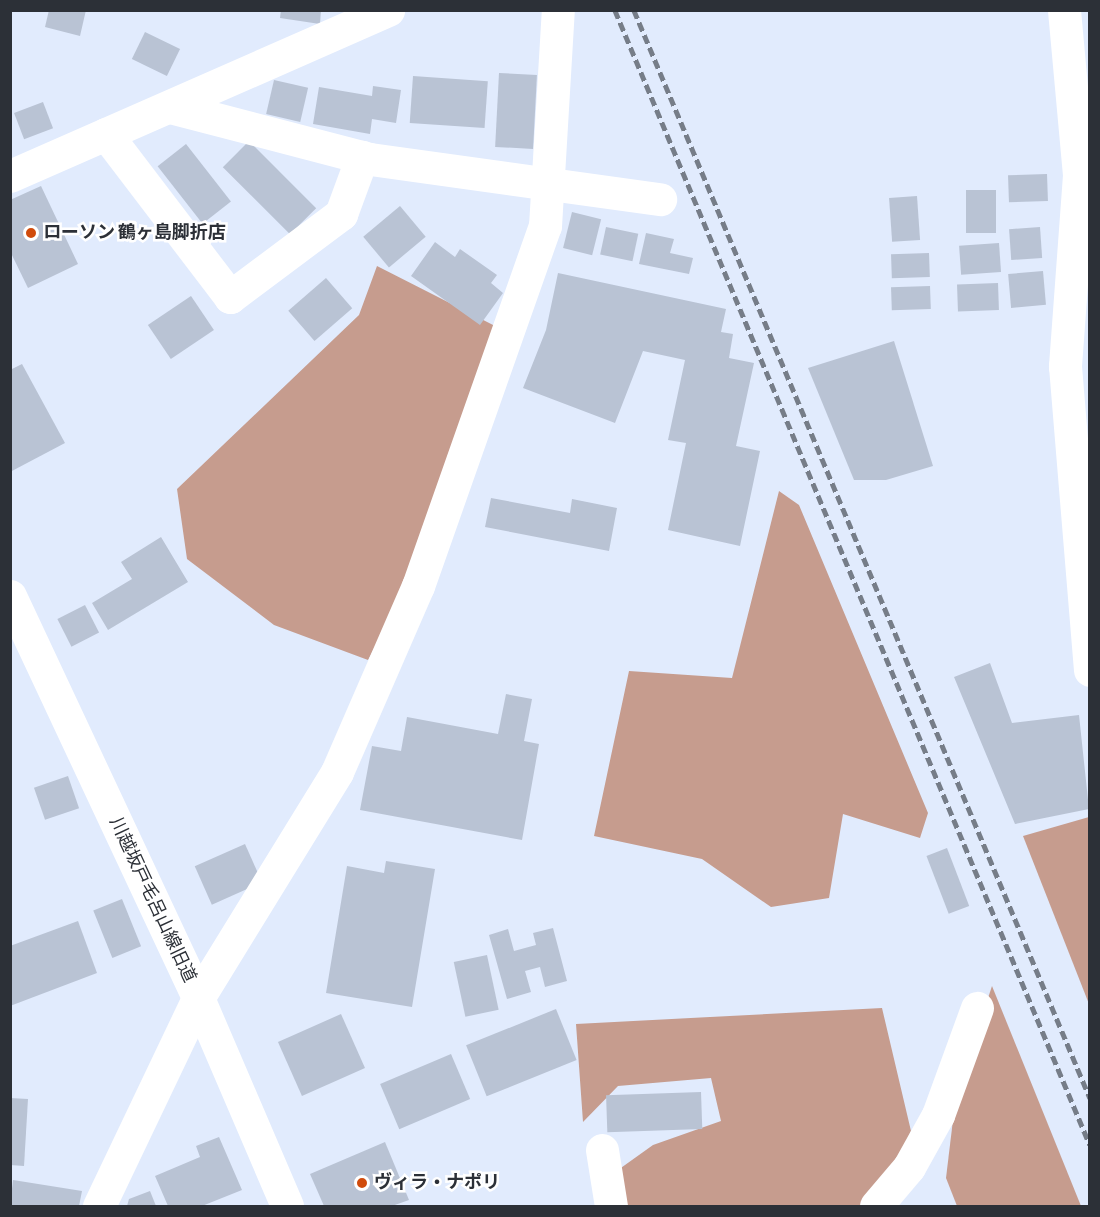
<!DOCTYPE html>
<html>
<head>
<meta charset="utf-8">
<style>
	body { margin:0 }
	#map { position:relative; width:1100px; height:1217px; overflow:hidden; background:#e1ebfd; font-family:"Alegreya Sans","Noto Sans JP",sans-serif }
	div>[style] { position:absolute }
	.forest>* { inset:0; background:#c69c8e }
	.building>* { inset:0; background:#b9c3d4; transform-origin:0 0 }
	.minor>* { height:33px; margin:-16.5px; padding:0 16.5px; transform-origin:16.5px; border-radius:16.5px; background:#fff }
	.rail>* { height:4.5px; margin-top:-2.25px; transform-origin:0; background:repeating-linear-gradient(90deg,#767d88 0 9px,transparent 0 13.5px) }
	.dots>* { width:16px; height:16px; translate:-50% -50%; box-sizing:border-box; border:3px solid #fff; border-radius:50% }
	span { translate:-50% -50%; white-space:nowrap; text-align:center; line-height:1.15; -webkit-text-stroke:5px #fff; paint-order:stroke }
	.poi-label { font-size:18px; color:#2c3037; font-weight:700 }
	.left { translate:0 -50%; text-align:left }
	.street-label { font-size:18px; color:#2c3037 }
	.frame { position:absolute; inset:0; border:12px solid #2c3037; pointer-events:none }
</style>
</head>
<body>
<div id="map">
	<div class="forest">
		<i style="clip-path:polygon(377px 266px,497px 327px,399px 600px,368px 660px,274px 625px,187px 559px,177px 489px,359px 315px)"></i>
		<i style="clip-path:polygon(779px 491px,799px 505px,928px 813px,920px 838px,843px 814px,829px 898px,771px 907px,702px 859px,594px 836px,629px 671px,732px 678px)"></i>
		<i style="clip-path:polygon(1089px 817px,1090px 817px,1089px 1004px,1023px 836px)"></i>
		<i style="clip-path:polygon(992px 986px,1081px 1206px,957px 1206px,946px 1178px,956px 1095px)"></i>
		<i style="clip-path:polygon(882px 1008px,911px 1131px,878px 1206px,614px 1206px,611px 1175px,653px 1145px,721px 1121px,711px 1078px,618px 1086px,583px 1122px,576px 1024px)"></i>
	</div>
	<div class="building">
		<i style="clip-path:polygon(49px 10px,86px 10px,80px 36px,45px 27px)"></i>
		<i style="clip-path:polygon(281px 10px,321px 10px,320px 24px,280px 18px)"></i>
		<i style="left:145px;top:32px;width:39px;height:30px;rotate:26deg"></i>
		<i style="left:499px;top:73px;width:38px;height:74px;rotate:3deg"></i>
		<i style="left:413px;top:76px;width:75px;height:47px;rotate:4deg"></i>
		<i style="left:274px;top:80px;width:35px;height:35px;rotate:13deg"></i>
		<i style="clip-path:polygon(373px 86px,401px 90px,396px 123px,372px 119px,370px 134px,313px 124px,319px 87px,372px 96px)"></i>
		<i style="left:43px;top:102px;width:28px;height:31px;rotate:69deg"></i>
		<i style="left:249px;top:141px;width:95px;height:37px;rotate:45deg"></i>
		<i style="left:186px;top:144px;width:73px;height:36px;rotate:52deg"></i>
		<i style="left:1047px;top:174px;width:27px;height:39px;rotate:88deg"></i>
		<i style="clip-path:polygon(41px 186px,78px 264px,28px 288px,10px 251px,10px 200px)"></i>
		<i style="left:966px;top:190px;width:30px;height:43px"></i>
		<i style="left:917px;top:196px;width:44px;height:28px;rotate:86deg"></i>
		<i style="left:400px;top:206px;width:40px;height:48px;rotate:50deg"></i>
		<i style="left:572px;top:212px;width:30px;height:37px;rotate:14deg"></i>
		<i style="left:606px;top:227px;width:33px;height:28px;rotate:12deg"></i>
		<i style="left:1040px;top:227px;width:31px;height:31px;rotate:86deg"></i>
		<i style="clip-path:polygon(646px 233px,674px 239px,670px 253px,693px 258px,689px 274px,639px 264px)"></i>
		<i style="clip-path:polygon(435px 242px,455px 257px,460px 249px,497px 275px,491px 283px,503px 293px,480px 325px,411px 276px)"></i>
		<i style="left:999px;top:243px;width:29px;height:40px;rotate:86deg"></i>
		<i style="left:929px;top:253px;width:24px;height:38px;rotate:88deg"></i>
		<i style="left:1043px;top:271px;width:34px;height:35px;rotate:85deg"></i>
		<i style="clip-path:polygon(558px 273px,726px 309px,721px 332px,733px 334px,729px 358px,754px 363px,736px 446px,760px 451px,740px 546px,668px 530px,686px 443px,668px 440px,685px 360px,643px 351px,615px 423px,523px 388px,546px 330px)"></i>
		<i style="left:326px;top:278px;width:40px;height:50px;rotate:49deg"></i>
		<i style="left:998px;top:283px;width:27px;height:41px;rotate:88deg"></i>
		<i style="left:930px;top:286px;width:23px;height:39px;rotate:88deg"></i>
		<i style="left:191px;top:296px;width:41px;height:52px;rotate:56deg"></i>
		<i style="clip-path:polygon(894px 341px,933px 466px,886px 480px,854px 480px,808px 368px)"></i>
		<i style="clip-path:polygon(22px 364px,65px 443px,10px 472px,10px 370px)"></i>
		<i style="clip-path:polygon(491px 498px,570px 513px,572px 499px,617px 508px,609px 551px,485px 527px)"></i>
		<i style="clip-path:polygon(161px 537px,188px 582px,108px 630px,92px 603px,132px 579px,121px 562px)"></i>
		<i style="left:85px;top:605px;width:31px;height:31px;rotate:63deg"></i>
		<i style="clip-path:polygon(990px 663px,1012px 723px,1079px 715px,1089px 809px,1015px 824px,954px 677px)"></i>
		<i style="clip-path:polygon(506px 694px,532px 699px,524px 741px,539px 744px,522px 840px,360px 810px,372px 746px,401px 751px,407px 717px,498px 734px)"></i>
		<i style="left:68px;top:776px;width:34px;height:36px;rotate:71deg"></i>
		<i style="left:245px;top:844px;width:42px;height:55px;rotate:66deg"></i>
		<i style="left:947px;top:848px;width:62px;height:22px;rotate:69deg"></i>
		<i style="clip-path:polygon(386px 861px,435px 869px,412px 1007px,326px 993px,347px 866px,384px 873px)"></i>
		<i style="left:122px;top:899px;width:51px;height:31px;rotate:68deg"></i>
		<i style="clip-path:polygon(78px 921px,97px 973px,10px 1006px,10px 946px)"></i>
		<i style="clip-path:polygon(553px 928px,567px 981px,545px 987px,540px 967px,525px 971px,531px 992px,507px 999px,489px 935px,508px 929px,514px 951px,536px 945px,533px 933px)"></i>
		<i style="left:487px;top:955px;width:56px;height:34px;rotate:78deg"></i>
		<i style="left:556px;top:1009px;width:55px;height:97px;rotate:68deg"></i>
		<i style="left:341px;top:1014px;width:59px;height:69px;rotate:66deg"></i>
		<i style="left:451px;top:1054px;width:49px;height:77px;rotate:67deg"></i>
		<i style="left:701px;top:1092px;width:37px;height:95px;rotate:88deg"></i>
		<i style="clip-path:polygon(10px 1098px,28px 1099px,24px 1166px,10px 1165px)"></i>
		<i style="clip-path:polygon(219px 1137px,242px 1190px,202px 1206px,168px 1206px,155px 1176px,200px 1157px,196px 1146px)"></i>
		<i style="clip-path:polygon(385px 1142px,409px 1200px,392px 1206px,324px 1206px,310px 1174px)"></i>
		<i style="clip-path:polygon(13px 1180px,82px 1191px,79px 1206px,10px 1206px)"></i>
		<i style="clip-path:polygon(150px 1191px,156px 1206px,127px 1206px,129px 1199px)"></i>
	</div>
	<div class="minor">
		<i style="left:1064px;top:10px;width:166px;rotate:84.8deg"></i>
		<i style="left:1079px;top:175px;width:192px;rotate:94.2deg"></i>
		<i style="left:1065px;top:366px;width:305px;rotate:85.3deg"></i>
		<i style="left:170px;top:107px;width:207px;rotate:14.6deg"></i>
		<i style="left:370px;top:159px;width:293px;rotate:7.9deg"></i>
		<i style="left:106px;top:134px;width:205px;rotate:52.7deg"></i>
		<i style="left:230px;top:297px;width:139px;rotate:-36.8deg"></i>
		<i style="left:341px;top:214px;width:61px;rotate:-69.8deg"></i>
		<i style="left:10px;top:176px;width:413px;rotate:-23.7deg"></i>
		<i style="left:10px;top:596px;width:444px;rotate:64.9deg"></i>
		<i style="left:198px;top:998px;width:226px;rotate:66.8deg"></i>
		<i style="left:602px;top:1150px;width:57px;rotate:80.9deg"></i>
		<i style="left:99px;top:1206px;width:230px;rotate:-64.5deg"></i>
		<i style="left:198px;top:998px;width:265px;rotate:-58.4deg"></i>
		<i style="left:337px;top:772px;width:203px;rotate:-66.5deg"></i>
		<i style="left:418px;top:586px;width:382px;rotate:-70.6deg"></i>
		<i style="left:545px;top:226px;width:216px;rotate:-86.6deg"></i>
		<i style="left:876px;top:1206px;width:51px;rotate:-49.8deg"></i>
		<i style="left:909px;top:1167px;width:60px;rotate:-60.9deg"></i>
		<i style="left:938px;top:1115px;width:114px;rotate:-70deg"></i>
	</div>
	<div class="rail">
		<i style="left:615px;top:10px;width:1230px;rotate:67.29deg"></i>
		<i style="left:634px;top:10px;width:1180px;rotate:67.26deg"></i>
	</div>
	<div class="dots">
		<i style="left:31px;top:233px;background:#d04b0c"></i>
		<i style="left:362px;top:1183px;background:#d04b0c"></i>
	</div>
	<div class="poi-label">
		<span class="left" style="left:43px;top:233px">ローソン 鶴ヶ島脚折店</span>
		<span class="left" style="left:374px;top:1183px">ヴィラ・ナポリ</span>
	</div>
	<div class="street-label">
		<span style="left:152px;top:900px;rotate:65deg">川越坂戸毛呂山線旧道</span>
	</div>
	<div class="frame"></div>
</div>
</body>
</html>
